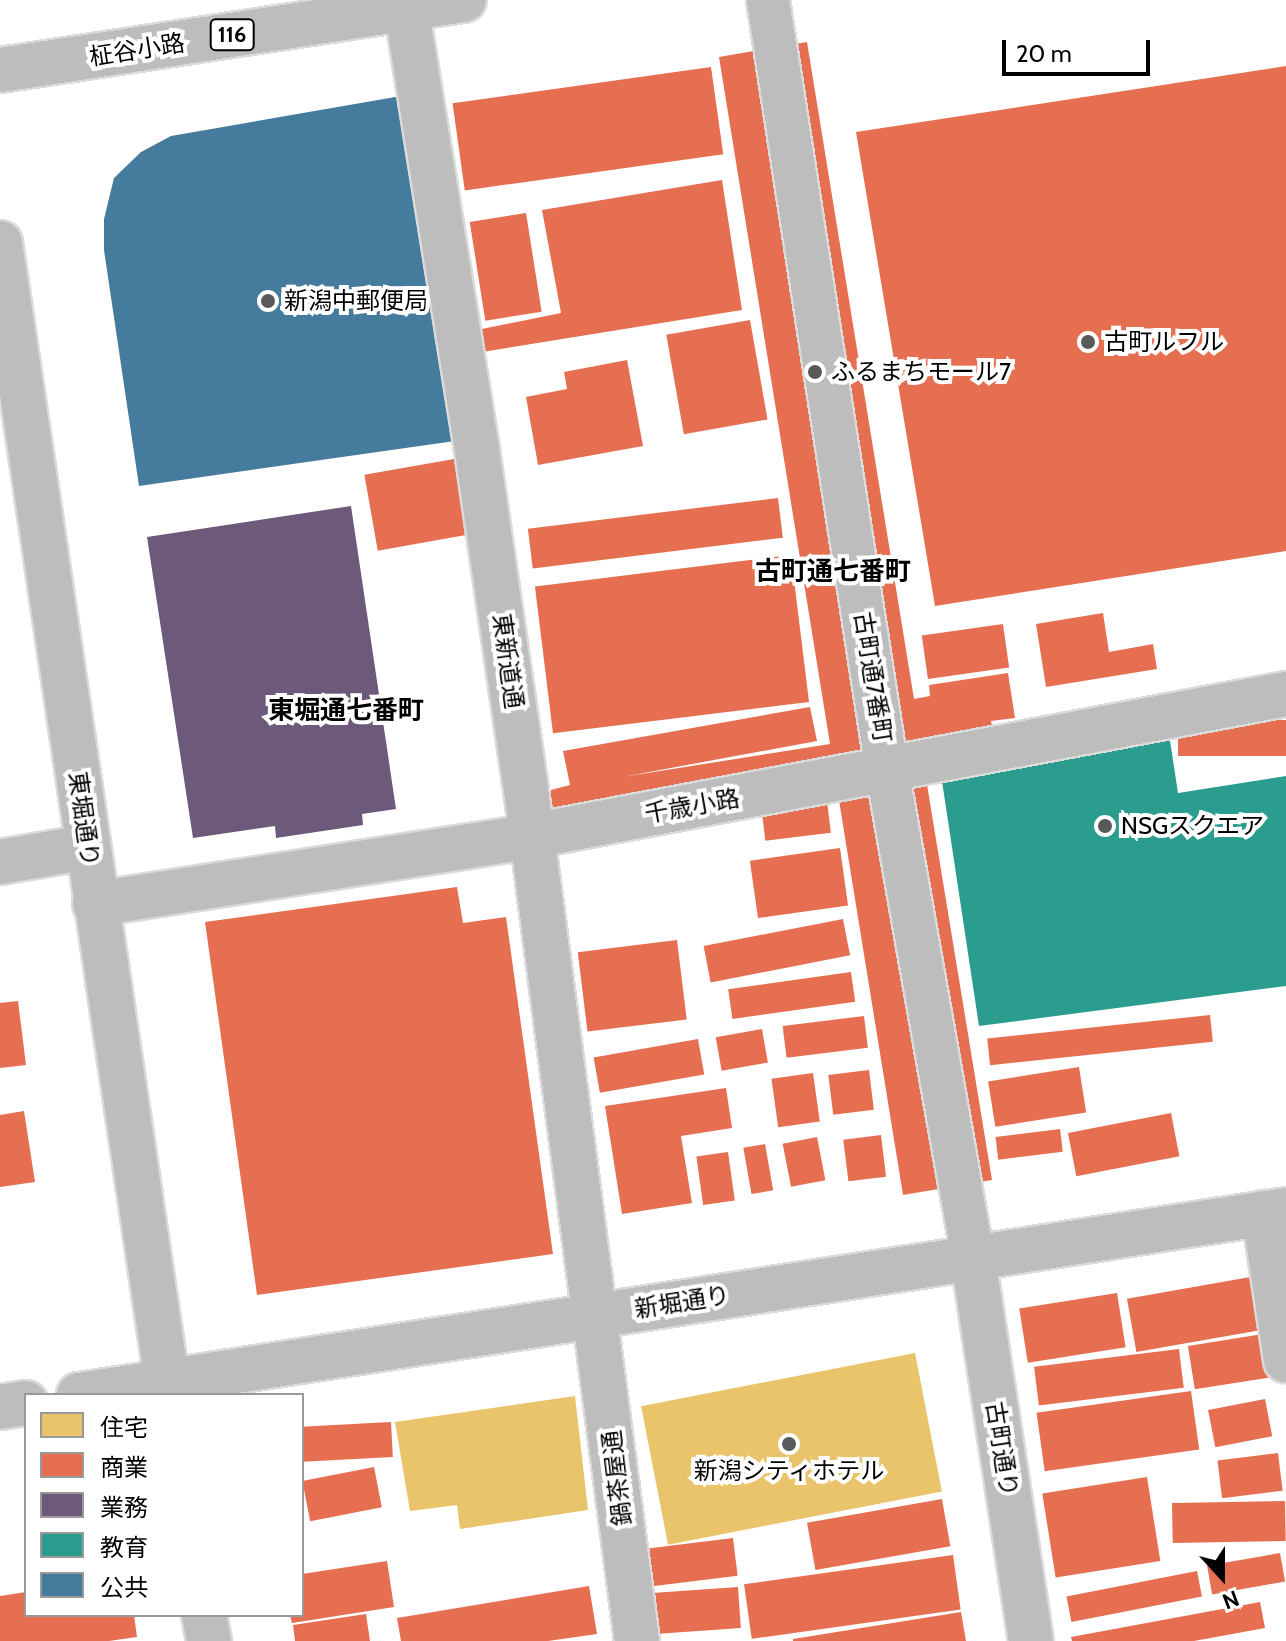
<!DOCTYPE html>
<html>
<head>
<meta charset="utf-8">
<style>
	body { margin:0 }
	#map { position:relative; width:1286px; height:1641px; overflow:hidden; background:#fff; font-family:Cabin,"Noto Sans JP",sans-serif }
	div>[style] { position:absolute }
	.homes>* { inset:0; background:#e9c46a; transform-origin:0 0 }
	.shops>* { inset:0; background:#e76f51; transform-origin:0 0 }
	.offices>* { inset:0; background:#6d597a }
	.schools>* { inset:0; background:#2a9d8f }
	.public>* { inset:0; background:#457b9d }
	.roads { filter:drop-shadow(2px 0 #dbdbdb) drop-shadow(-2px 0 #dbdbdb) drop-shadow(0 2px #dbdbdb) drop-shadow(0 -2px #dbdbdb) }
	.pedestrian>* { height:42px; margin:-21px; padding:0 21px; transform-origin:21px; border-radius:21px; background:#bdbdbd }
	.minor>* { height:44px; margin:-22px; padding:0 22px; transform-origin:22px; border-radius:22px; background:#bdbdbd }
	.tertiary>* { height:44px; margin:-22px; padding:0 22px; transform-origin:22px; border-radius:22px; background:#bdbdbd }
	.trunk>* { height:44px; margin:-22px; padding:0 22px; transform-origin:22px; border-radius:22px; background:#bdbdbd }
	.dots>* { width:22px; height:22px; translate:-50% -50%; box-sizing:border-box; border:4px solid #fff; border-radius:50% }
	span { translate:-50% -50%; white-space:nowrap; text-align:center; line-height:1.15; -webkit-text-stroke:8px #fff; paint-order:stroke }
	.shield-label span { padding:2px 6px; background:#fff; border:2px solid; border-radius:6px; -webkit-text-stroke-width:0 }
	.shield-label { font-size:22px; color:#000; font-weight:700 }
	.street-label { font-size:24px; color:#000 }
	.poi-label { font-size:24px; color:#000 }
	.left { translate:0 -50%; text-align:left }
	.neighbourhood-label { font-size:26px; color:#000; font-weight:700 }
	.legend { position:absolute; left:24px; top:1393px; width:280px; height:224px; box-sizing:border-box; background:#fff; border:2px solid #999; margin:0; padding:10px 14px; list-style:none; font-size:24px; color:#000 }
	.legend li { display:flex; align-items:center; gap:16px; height:40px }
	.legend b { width:40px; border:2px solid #999 }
	.north { position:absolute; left:1182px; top:1537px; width:80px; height:80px; -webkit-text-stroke:6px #fff; paint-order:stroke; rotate:159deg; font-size:22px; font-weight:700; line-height:32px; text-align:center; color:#000 }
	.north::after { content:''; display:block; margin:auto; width:28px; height:36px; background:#000; clip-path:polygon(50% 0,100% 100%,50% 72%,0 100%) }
	.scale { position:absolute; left:1002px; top:40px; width:148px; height:36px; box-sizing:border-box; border:4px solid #000; border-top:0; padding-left:10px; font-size:24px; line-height:28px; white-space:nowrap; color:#000; -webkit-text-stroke:6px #fff; paint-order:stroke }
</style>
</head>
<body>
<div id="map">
	<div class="homes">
		<i style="left:915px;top:1353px;width:141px;height:279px;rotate:79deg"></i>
		<i style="clip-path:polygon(575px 1396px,588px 1510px,460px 1529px,457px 1505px,410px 1511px,395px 1422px)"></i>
	</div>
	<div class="shops">
		<i style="clip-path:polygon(807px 42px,914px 699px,930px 696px,929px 685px,1008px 673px,1015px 718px,991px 721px,994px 736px,921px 748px,992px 1180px,903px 1195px,837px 788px,554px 834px,547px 791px,570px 785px,563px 751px,810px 707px,817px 741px,622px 777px,830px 744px,719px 57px)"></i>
		<i style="clip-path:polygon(1286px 66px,1286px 551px,935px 606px,856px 132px)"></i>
		<i style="left:711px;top:67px;width:88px;height:261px;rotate:82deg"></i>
		<i style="clip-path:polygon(722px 180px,742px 310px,482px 352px,477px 330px,561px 313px,542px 210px)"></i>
		<i style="left:526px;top:213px;width:100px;height:57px;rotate:81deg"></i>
		<i style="left:750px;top:320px;width:101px;height:85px;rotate:80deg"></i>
		<i style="clip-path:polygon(627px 360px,643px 446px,538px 465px,526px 397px,567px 389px,564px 372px)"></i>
		<i style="left:454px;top:459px;width:77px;height:91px;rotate:80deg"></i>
		<i style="left:778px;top:498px;width:40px;height:252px;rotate:83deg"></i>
		<i style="left:791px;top:555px;width:148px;height:258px;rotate:83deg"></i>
		<i style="clip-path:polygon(1103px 613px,1109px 652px,1153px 644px,1157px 669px,1046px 687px,1036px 624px)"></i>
		<i style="left:1003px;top:624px;width:44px;height:82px;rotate:82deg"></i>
		<i style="left:1286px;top:720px;width:36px;height:108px;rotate:90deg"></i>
		<i style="left:827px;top:801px;width:32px;height:66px;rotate:83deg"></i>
		<i style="left:840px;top:848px;width:58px;height:91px;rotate:82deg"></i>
		<i style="clip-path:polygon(457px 887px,463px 923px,506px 917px,553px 1254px,257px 1295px,205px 922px)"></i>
		<i style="left:843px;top:919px;width:37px;height:142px;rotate:79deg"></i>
		<i style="left:677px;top:940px;width:80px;height:100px;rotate:83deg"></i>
		<i style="left:851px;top:972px;width:30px;height:124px;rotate:82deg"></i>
		<i style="clip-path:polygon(18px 1001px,26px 1065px,0 1068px,0 1003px)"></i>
		<i style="left:1210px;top:1015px;width:27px;height:224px;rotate:84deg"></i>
		<i style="left:864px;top:1016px;width:32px;height:82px;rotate:83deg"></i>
		<i style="left:762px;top:1029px;width:34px;height:47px;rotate:80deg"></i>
		<i style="left:698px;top:1039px;width:36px;height:106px;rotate:80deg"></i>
		<i style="left:1079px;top:1067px;width:46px;height:92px;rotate:81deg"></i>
		<i style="left:869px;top:1070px;width:40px;height:41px;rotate:83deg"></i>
		<i style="left:813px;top:1073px;width:49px;height:42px;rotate:82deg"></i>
		<i style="clip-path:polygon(726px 1088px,732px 1128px,681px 1136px,692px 1203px,622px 1214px,605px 1106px)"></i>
		<i style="clip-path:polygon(24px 1111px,35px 1182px,0 1187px,0 1115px)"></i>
		<i style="left:1171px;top:1113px;width:44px;height:105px;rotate:79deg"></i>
		<i style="left:1060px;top:1129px;width:23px;height:65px;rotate:83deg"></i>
		<i style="left:881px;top:1135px;width:42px;height:38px;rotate:83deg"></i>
		<i style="left:817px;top:1137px;width:44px;height:35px;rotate:79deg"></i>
		<i style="left:765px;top:1144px;width:47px;height:22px;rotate:80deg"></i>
		<i style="left:728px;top:1152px;width:49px;height:32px;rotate:82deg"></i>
		<i style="left:1256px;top:1276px;width:54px;height:131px;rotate:80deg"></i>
		<i style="left:1117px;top:1293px;width:55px;height:99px;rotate:81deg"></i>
		<i style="left:1263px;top:1334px;width:44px;height:76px;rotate:81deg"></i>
		<i style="left:1179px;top:1349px;width:39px;height:146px;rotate:83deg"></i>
		<i style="left:1191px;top:1391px;width:59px;height:156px;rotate:82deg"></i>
		<i style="left:1265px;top:1399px;width:38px;height:58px;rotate:79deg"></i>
		<i style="left:391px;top:1422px;width:35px;height:90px;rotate:87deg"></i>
		<i style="left:1278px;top:1453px;width:38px;height:61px;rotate:83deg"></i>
		<i style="left:374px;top:1467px;width:41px;height:73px;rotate:79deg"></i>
		<i style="left:1147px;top:1477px;width:85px;height:106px;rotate:81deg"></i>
		<i style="left:942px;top:1499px;width:48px;height:137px;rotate:80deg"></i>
		<i style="left:1285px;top:1501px;width:40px;height:113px;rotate:89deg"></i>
		<i style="left:733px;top:1538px;width:38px;height:88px;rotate:83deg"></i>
		<i style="left:1280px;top:1553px;width:29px;height:74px;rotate:80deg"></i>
		<i style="left:953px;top:1555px;width:55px;height:211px;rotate:82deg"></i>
		<i style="clip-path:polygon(387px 1561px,394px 1607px,292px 1623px,290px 1615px,302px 1615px,302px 1574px)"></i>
		<i style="left:1197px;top:1571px;width:26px;height:133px;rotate:79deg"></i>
		<i style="clip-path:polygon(589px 1586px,597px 1634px,548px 1641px,401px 1641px,397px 1618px)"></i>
		<i style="left:738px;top:1587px;width:41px;height:86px;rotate:86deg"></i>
		<i style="clip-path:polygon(26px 1592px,26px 1615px,134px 1615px,137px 1637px,109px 1641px,0 1641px,0 1596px)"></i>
		<i style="clip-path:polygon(1260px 1602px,1265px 1628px,1194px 1641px,1072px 1641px,1071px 1637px)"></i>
		<i style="clip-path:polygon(961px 1612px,966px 1641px,793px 1641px,793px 1639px)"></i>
		<i style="clip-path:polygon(366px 1614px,370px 1641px,295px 1641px,293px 1625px)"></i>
	</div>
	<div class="offices">
		<i style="clip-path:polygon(351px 506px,396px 809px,362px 814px,363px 825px,276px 838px,275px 826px,193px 838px,147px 537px)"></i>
	</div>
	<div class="schools">
		<i style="clip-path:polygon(1169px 734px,1178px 793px,1286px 776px,1286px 986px,979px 1026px,940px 768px)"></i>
	</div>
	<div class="public">
		<i style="clip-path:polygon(401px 96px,462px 440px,139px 486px,104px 250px,104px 219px,114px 178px,141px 152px,171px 136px)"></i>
	</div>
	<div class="roads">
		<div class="pedestrian">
			<i style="left:768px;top:0;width:779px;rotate:81.21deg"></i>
			<i style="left:887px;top:770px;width:496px;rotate:80deg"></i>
		</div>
		<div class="minor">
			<i style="left:405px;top:0;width:456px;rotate:80.9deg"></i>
			<i style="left:477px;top:450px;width:335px;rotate:81.8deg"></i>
			<i style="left:525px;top:782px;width:866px;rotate:82.57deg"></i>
			<i style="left:0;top:862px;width:89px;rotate:-9.7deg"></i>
			<i style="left:95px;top:904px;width:442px;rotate:-8.8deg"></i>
			<i style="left:532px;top:836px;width:767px;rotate:-10.67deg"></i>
			<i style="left:1264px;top:1213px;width:149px;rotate:81.5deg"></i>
			<i style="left:973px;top:1258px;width:387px;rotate:81.4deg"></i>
		</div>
		<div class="tertiary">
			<i style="left:0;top:243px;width:1164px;rotate:81.65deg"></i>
			<i style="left:79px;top:1395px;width:1221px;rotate:-8.71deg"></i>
			<i style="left:0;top:1407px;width:26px;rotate:-9deg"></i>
			<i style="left:204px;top:1615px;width:26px;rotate:79deg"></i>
		</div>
		<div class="trunk">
			<i style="left:0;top:70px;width:469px;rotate:-8.6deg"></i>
		</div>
	</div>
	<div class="dots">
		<i style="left:268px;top:301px;background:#595959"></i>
		<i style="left:1088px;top:342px;background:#595959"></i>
		<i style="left:815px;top:372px;background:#595959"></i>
		<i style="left:1105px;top:826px;background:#595959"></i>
		<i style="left:789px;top:1444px;background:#595959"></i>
	</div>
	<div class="shield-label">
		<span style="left:232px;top:35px">116</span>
	</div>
	<div class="street-label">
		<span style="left:137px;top:50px;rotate:-9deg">柾谷小路</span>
		<span style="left:508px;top:661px;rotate:82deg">東新道通</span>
		<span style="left:873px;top:677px;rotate:81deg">古町通7番町</span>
		<span style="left:692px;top:806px;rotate:-10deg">千歳小路</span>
		<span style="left:84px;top:819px;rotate:82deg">東堀通り</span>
		<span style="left:682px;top:1302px;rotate:-9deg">新堀通り</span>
		<span style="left:1002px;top:1449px;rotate:81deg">古町通り</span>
		<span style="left:617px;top:1478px;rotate:-97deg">鍋茶屋通</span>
	</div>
	<div class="poi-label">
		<span class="left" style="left:284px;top:301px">新潟中郵便局</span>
		<span class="left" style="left:1104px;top:342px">古町ルフル</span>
		<span class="left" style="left:831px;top:372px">ふるまちモール7</span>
		<span class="left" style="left:1121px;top:826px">NSGスクエア</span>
		<span style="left:789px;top:1471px">新潟シティホテル</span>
	</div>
	<div class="neighbourhood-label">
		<span style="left:833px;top:572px">古町通七番町</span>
		<span style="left:346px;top:711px">東堀通七番町</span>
	</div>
	<ul class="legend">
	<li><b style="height:22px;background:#e9c46a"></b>住宅</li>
	<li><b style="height:22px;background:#e76f51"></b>商業</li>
	<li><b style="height:22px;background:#6d597a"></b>業務</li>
	<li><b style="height:22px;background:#2a9d8f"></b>教育</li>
	<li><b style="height:22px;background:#457b9d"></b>公共</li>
	</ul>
	<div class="north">N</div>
	<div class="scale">20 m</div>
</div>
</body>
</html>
